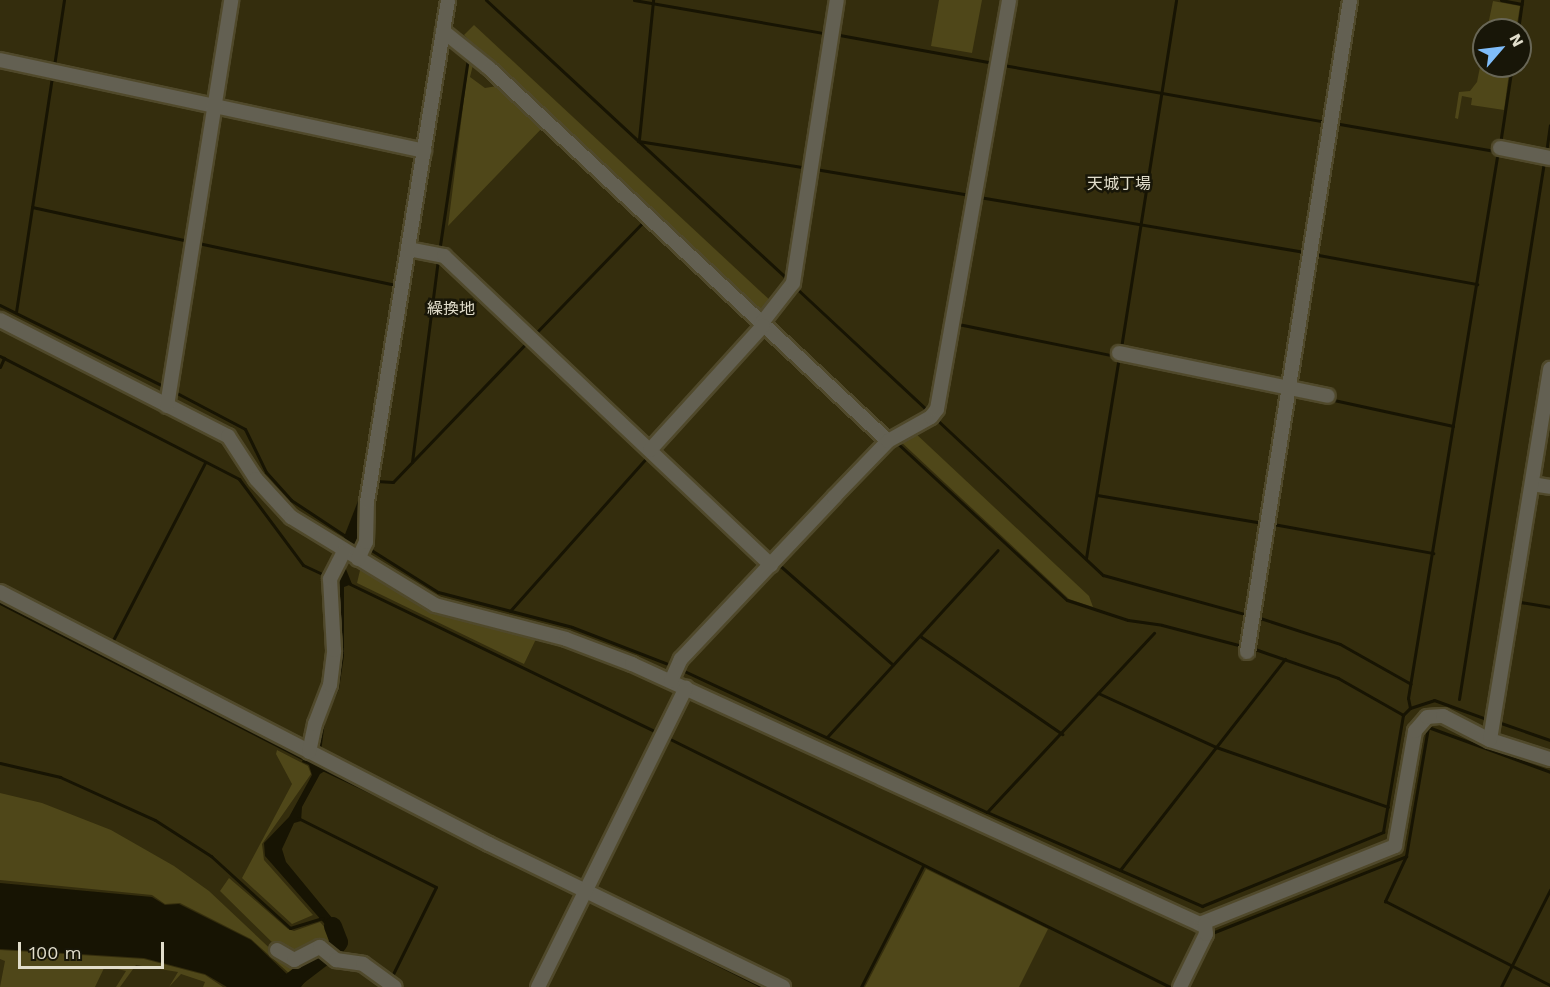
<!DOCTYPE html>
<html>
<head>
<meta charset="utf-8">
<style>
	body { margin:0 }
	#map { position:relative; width:1550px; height:987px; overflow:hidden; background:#342d0d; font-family:"Work Sans","Noto Sans JP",sans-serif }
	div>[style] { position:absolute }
	.green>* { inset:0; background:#4f4719 }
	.water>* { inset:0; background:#171403 }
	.stream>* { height:3px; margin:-1.5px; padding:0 1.5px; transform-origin:1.5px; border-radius:1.5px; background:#171403 }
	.river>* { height:18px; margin:-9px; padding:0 9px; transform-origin:9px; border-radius:9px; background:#171403 }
	.roads { filter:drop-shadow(2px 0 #50492b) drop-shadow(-2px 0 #50492b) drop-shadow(0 2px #50492b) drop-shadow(0 -2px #50492b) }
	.minor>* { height:14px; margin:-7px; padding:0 7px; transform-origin:7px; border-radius:7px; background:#636052 }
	span { translate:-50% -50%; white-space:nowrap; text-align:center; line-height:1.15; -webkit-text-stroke:5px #181608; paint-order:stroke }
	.neighbourhood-label { font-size:16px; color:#e1ddcb }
	.north { position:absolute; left:1472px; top:18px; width:60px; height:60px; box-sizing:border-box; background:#181608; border:2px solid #686656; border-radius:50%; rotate:62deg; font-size:16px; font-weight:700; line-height:24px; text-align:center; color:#e1ddcb }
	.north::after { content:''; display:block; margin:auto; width:21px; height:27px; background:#7fbdfa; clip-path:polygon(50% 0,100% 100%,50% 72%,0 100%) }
	.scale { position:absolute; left:18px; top:942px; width:146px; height:27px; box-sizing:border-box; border:3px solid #e1ddcb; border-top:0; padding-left:8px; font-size:18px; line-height:21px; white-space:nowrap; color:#e1ddcb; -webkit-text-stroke:4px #181608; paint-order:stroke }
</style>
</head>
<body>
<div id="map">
	<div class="green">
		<i style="clip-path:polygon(939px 0,982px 0,972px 53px,931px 46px)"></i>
		<i style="clip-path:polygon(1493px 1px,1520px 6px,1516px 30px,1487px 30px)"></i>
		<i style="clip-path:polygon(474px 25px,774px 304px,763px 317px,480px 52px,464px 35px)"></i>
		<i style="clip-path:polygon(1484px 47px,1484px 66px,1510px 66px,1504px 110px,1471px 105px,1472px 98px,1462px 96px,1458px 119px,1455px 118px,1459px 92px,1470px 91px,1477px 82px)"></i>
		<i style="clip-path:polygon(469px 59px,479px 67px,473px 65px,470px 77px,485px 88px,503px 85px,545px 125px,448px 226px)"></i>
		<i style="clip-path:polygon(914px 432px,1089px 596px,1093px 607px,1069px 599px,899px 440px)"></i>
		<i style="clip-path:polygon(361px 566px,399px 590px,537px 637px,524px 664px,357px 583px)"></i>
		<i style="clip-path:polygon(277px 750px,308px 766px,311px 774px,262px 844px,264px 860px,313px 915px,292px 924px,242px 878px,292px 784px,276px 754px)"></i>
		<i style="clip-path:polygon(0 793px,42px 803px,111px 830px,174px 866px,209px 891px,278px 956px,313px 959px,291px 975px,251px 939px,180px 903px,165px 904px,152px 895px,0 880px)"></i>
		<i style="clip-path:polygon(926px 869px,1048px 929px,1019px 987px,865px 987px)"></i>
		<i style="clip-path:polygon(229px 878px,288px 929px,294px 931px,320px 922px,329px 932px,332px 944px,300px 956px,279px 949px,220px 891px)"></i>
		<i style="clip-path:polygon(0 950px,144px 959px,205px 975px,223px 987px,203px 987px,205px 982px,181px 974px,169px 987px,178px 972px,136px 965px,120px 987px,116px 987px,126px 971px,105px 966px,95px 987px,0 987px,5px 961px,0 959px)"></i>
	</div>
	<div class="water">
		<i style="clip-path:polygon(358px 501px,362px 501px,360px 545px,353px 548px,344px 537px)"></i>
		<i style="clip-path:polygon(343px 562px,352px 584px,344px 587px,344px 656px,339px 689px,325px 721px,321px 752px,328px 769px,320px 774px,302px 807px,301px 821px,294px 823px,282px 849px,286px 862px,342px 930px,343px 943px,338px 949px,330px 930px,265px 856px,264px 843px,289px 817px,312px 775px,309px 765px,302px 762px,304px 757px,310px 759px,316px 747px,319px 721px,334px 686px,334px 577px)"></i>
		<i style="clip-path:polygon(0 883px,152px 897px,165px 905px,179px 904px,251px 940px,290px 977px,309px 961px,317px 965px,301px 987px,227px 987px,205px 974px,144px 958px,0 949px)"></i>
	</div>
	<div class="stream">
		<i style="left:486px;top:0;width:412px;rotate:42.8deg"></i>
		<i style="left:634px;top:0;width:197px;rotate:9.9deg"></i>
		<i style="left:1501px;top:0;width:21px;rotate:11deg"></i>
		<i style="left:452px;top:29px;width:32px;rotate:41deg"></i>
		<i style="left:1518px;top:30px;width:30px;rotate:-82deg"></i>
		<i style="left:834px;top:34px;width:162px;rotate:10.3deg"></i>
		<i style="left:1003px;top:65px;width:329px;rotate:10deg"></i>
		<i style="left:54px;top:66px;width:67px;rotate:-81.4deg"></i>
		<i style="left:1334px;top:123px;width:163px;rotate:9.9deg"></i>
		<i style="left:639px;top:139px;width:140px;rotate:-84.2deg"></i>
		<i style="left:638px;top:141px;width:172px;rotate:9deg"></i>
		<i style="left:1500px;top:144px;width:79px;rotate:-81.3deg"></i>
		<i style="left:418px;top:146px;width:148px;rotate:-81deg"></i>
		<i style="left:1546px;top:153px;width:28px;rotate:-82deg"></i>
		<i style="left:815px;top:169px;width:157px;rotate:9.5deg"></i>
		<i style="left:979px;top:197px;width:330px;rotate:9.6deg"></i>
		<i style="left:32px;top:207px;width:160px;rotate:12.3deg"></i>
		<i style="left:198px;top:243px;width:202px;rotate:12deg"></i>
		<i style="left:439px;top:252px;width:197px;rotate:-81.5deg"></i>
		<i style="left:1313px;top:254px;width:167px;rotate:10.4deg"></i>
		<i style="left:795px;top:287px;width:185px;rotate:43deg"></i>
		<i style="left:0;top:305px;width:184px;rotate:26.4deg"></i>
		<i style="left:16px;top:312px;width:239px;rotate:-81.3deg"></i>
		<i style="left:958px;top:324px;width:160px;rotate:11.5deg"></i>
		<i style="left:533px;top:336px;width:161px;rotate:-46deg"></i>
		<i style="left:1121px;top:348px;width:352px;rotate:-81deg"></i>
		<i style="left:0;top:356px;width:269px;rotate:27.2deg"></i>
		<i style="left:239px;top:479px;width:107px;rotate:53.3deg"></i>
		<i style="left:303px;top:565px;width:26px;rotate:25deg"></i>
		<i style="left:0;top:367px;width:10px;rotate:-66deg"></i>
		<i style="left:173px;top:391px;width:81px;rotate:27.8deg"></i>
		<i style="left:245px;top:429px;width:48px;rotate:64deg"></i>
		<i style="left:266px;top:472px;width:38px;rotate:48deg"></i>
		<i style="left:291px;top:500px;width:67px;rotate:33.5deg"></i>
		<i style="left:1329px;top:399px;width:127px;rotate:12.3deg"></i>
		<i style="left:935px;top:418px;width:230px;rotate:43.1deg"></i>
		<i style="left:1103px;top:575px;width:150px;rotate:15.4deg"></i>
		<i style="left:895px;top:441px;width:234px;rotate:42.8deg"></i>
		<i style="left:1067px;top:600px;width:64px;rotate:18.2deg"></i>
		<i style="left:1128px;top:620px;width:34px;rotate:8deg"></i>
		<i style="left:1162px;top:625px;width:83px;rotate:14.7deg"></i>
		<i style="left:412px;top:462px;width:205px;rotate:-82.7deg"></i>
		<i style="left:376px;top:481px;width:17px;rotate:3deg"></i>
		<i style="left:393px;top:482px;width:195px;rotate:-46.2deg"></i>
		<i style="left:1097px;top:495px;width:168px;rotate:9.6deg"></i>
		<i style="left:360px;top:505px;width:20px;rotate:-81deg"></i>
		<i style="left:1273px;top:524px;width:163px;rotate:10.3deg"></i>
		<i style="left:368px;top:548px;width:83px;rotate:32.2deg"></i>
		<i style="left:438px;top:592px;width:138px;rotate:14.6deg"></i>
		<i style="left:572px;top:627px;width:108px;rotate:21.1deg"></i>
		<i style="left:1086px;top:558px;width:204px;rotate:-80.7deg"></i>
		<i style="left:777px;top:563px;width:154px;rotate:41.3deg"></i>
		<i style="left:350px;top:584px;width:344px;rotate:25.8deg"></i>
		<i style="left:1520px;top:602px;width:30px;rotate:9deg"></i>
		<i style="left:0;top:603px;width:343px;rotate:27.2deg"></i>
		<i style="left:510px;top:611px;width:209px;rotate:-48.3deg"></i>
		<i style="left:1257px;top:617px;width:87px;rotate:18deg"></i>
		<i style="left:1340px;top:644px;width:81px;rotate:29.4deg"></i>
		<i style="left:920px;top:636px;width:173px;rotate:34.6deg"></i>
		<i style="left:111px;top:644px;width:204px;rotate:-62.6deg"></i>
		<i style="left:1252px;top:648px;width:91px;rotate:19.2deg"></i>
		<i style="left:1338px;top:678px;width:75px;rotate:29.6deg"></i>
		<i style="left:682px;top:670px;width:336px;rotate:25deg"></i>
		<i style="left:987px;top:812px;width:235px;rotate:23.6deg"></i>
		<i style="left:1202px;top:906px;width:196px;rotate:-22.2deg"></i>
		<i style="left:1383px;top:832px;width:119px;rotate:-80.3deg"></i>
		<i style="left:1403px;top:715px;width:10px;rotate:-45deg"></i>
		<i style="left:1410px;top:708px;width:25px;rotate:-18deg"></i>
		<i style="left:1434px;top:700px;width:59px;rotate:20deg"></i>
		<i style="left:1098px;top:693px;width:130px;rotate:24.6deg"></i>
		<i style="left:1216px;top:747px;width:182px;rotate:19.2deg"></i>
		<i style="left:1459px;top:699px;width:544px;rotate:-81.01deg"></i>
		<i style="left:1410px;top:708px;width:10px;rotate:-101deg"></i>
		<i style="left:1408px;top:698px;width:554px;rotate:-80.66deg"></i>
		<i style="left:1498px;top:722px;width:55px;rotate:19.1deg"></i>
		<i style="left:666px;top:737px;width:563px;rotate:26.38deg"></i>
		<i style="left:827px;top:737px;width:253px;rotate:-47.6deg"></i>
		<i style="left:0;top:763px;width:62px;rotate:13.1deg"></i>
		<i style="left:60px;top:777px;width:104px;rotate:24.4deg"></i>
		<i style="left:155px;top:820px;width:67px;rotate:32.7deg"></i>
		<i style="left:211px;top:856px;width:107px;rotate:42.3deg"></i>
		<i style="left:290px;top:928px;width:34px;rotate:-17deg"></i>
		<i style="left:324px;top:770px;width:107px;rotate:25.4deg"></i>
		<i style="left:987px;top:812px;width:245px;rotate:-47deg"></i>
		<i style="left:298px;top:818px;width:154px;rotate:26.6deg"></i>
		<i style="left:436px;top:887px;width:104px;rotate:116.3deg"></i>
		<i style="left:1406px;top:856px;width:50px;rotate:115deg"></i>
		<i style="left:1385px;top:901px;width:185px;rotate:27deg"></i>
		<i style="left:1120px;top:870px;width:268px;rotate:-52deg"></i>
		<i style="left:585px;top:898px;width:199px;rotate:26.6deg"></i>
		<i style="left:1212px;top:933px;width:209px;rotate:-21.6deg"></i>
		<i style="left:1406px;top:856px;width:131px;rotate:-80.3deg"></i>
		<i style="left:1428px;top:727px;width:130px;rotate:20.2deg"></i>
		<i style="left:861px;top:987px;width:136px;rotate:-62.9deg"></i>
		<i style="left:1501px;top:987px;width:109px;rotate:-63.2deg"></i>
	</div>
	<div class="river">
		<i style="left:284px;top:987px;width:64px;rotate:-37.4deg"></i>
		<i style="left:335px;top:948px;width:7px;rotate:-56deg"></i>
		<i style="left:339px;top:942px;width:17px;rotate:-111deg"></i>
	</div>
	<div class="roads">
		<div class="minor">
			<i style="left:443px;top:31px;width:59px;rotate:38.8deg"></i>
			<i style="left:489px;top:68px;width:546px;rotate:43.07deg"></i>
			<i style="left:0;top:60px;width:434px;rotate:12.1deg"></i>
			<i style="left:1500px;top:148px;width:51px;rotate:11.3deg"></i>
			<i style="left:408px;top:249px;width:37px;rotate:11deg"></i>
			<i style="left:444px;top:256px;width:450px;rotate:43.4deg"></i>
			<i style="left:0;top:320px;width:256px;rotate:27deg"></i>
			<i style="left:228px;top:436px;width:51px;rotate:56.9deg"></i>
			<i style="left:256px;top:479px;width:52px;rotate:47.4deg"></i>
			<i style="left:291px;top:517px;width:169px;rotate:31.4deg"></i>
			<i style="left:435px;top:605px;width:135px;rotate:14.5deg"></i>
			<i style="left:566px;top:639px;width:71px;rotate:20.7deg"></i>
			<i style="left:632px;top:664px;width:625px;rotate:24.6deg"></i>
			<i style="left:1200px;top:924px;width:210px;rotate:-21.8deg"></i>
			<i style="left:1395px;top:846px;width:117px;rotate:-80.1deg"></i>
			<i style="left:1415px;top:731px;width:18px;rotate:-49deg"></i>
			<i style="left:1427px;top:717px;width:16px;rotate:-4deg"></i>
			<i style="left:1443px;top:716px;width:53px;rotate:27.1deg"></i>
			<i style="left:1490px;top:740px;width:63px;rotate:17.6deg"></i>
			<i style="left:761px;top:324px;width:52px;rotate:-52deg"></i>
			<i style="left:793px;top:283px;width:286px;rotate:-81.2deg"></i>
			<i style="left:1119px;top:353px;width:213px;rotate:11.6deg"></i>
			<i style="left:167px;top:406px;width:411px;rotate:-81deg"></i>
			<i style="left:650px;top:450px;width:168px;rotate:-47.7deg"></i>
			<i style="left:1532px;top:484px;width:18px;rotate:9deg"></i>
			<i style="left:358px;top:559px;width:19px;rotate:-65deg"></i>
			<i style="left:366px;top:542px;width:40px;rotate:-88.6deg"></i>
			<i style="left:367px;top:502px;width:508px;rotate:-80.83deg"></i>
			<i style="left:0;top:592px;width:550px;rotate:27.26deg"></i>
			<i style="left:489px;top:844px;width:327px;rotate:25.9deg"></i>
			<i style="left:1247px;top:652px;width:660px;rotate:-81.02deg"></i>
			<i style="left:671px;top:681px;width:24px;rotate:-66deg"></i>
			<i style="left:681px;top:659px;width:223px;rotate:-46.6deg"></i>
			<i style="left:834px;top:497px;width:78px;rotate:-46deg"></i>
			<i style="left:888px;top:441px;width:49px;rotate:-29.2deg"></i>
			<i style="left:931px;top:417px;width:10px;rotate:-53deg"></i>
			<i style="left:937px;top:409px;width:415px;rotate:-80deg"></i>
			<i style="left:1490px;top:740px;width:376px;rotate:-80.8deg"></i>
			<i style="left:309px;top:752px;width:29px;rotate:-78deg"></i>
			<i style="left:315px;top:724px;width:42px;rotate:-69deg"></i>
			<i style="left:330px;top:685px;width:35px;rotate:-83deg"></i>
			<i style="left:334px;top:650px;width:71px;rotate:-93.2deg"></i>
			<i style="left:330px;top:579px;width:31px;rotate:-63deg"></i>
			<i style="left:277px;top:950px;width:20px;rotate:30deg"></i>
			<i style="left:294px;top:960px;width:29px;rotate:-27deg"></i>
			<i style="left:320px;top:947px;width:21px;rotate:39deg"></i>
			<i style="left:336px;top:960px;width:27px;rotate:8deg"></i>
			<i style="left:363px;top:964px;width:39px;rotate:36deg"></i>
			<i style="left:538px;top:987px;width:334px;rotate:-63.7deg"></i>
			<i style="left:1180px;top:987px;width:59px;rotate:-63.9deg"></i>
			<i style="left:1206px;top:934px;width:10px;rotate:-96deg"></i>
		</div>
	</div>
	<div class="neighbourhood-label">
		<span style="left:1119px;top:184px">天城丁場</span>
		<span style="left:451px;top:309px">繰換地</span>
	</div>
	<div class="north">N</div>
	<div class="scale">100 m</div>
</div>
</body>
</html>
